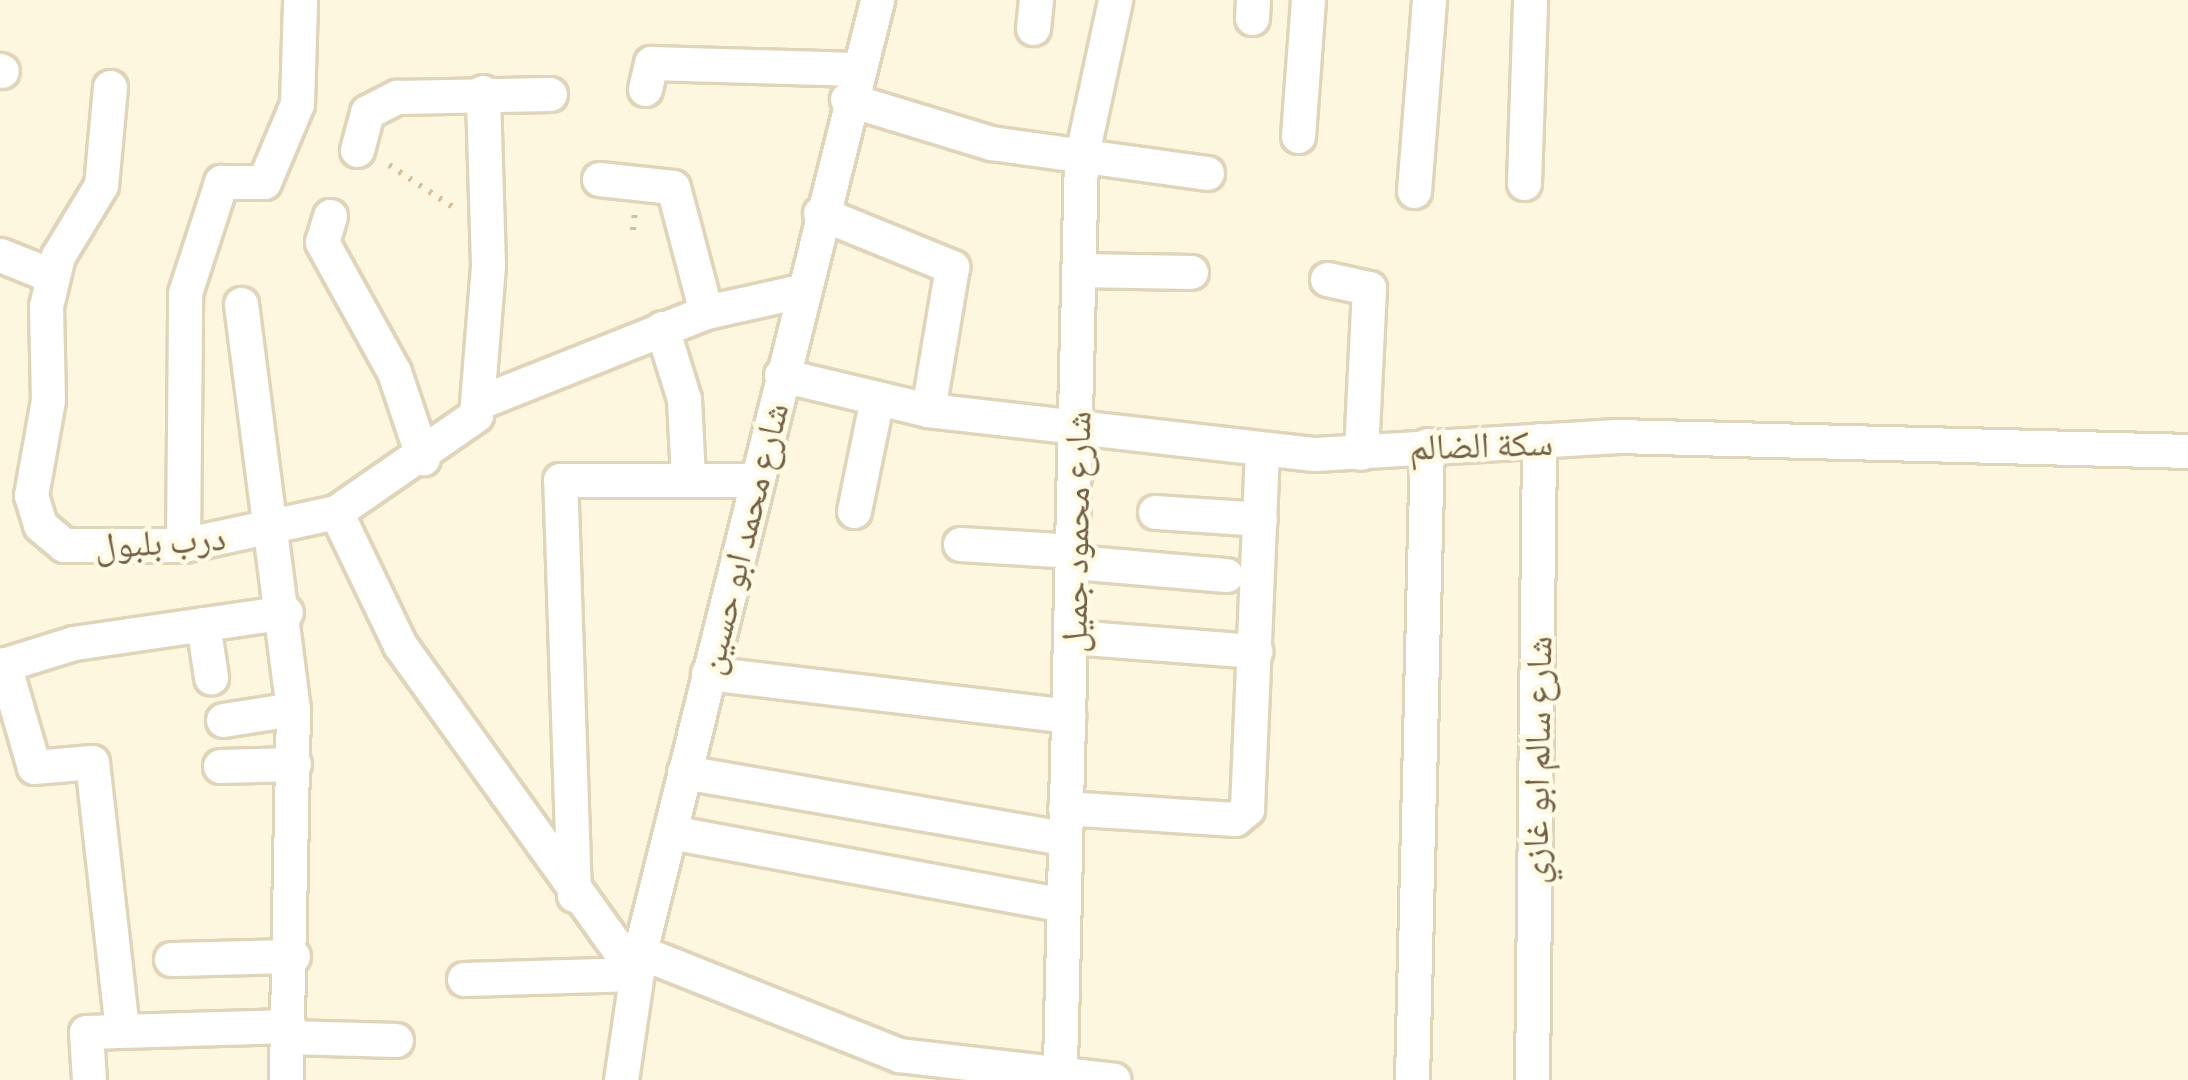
<!DOCTYPE html>
<html>
<head>
<meta charset="utf-8">
<style>
	body { margin:0 }
	#map { position:relative; width:2188px; height:1080px; overflow:hidden; background:#fcf7de; font-family:Barlow,"Noto Naskh Arabic",sans-serif }
	div>[style] { position:absolute }
	.path>* { height:6px; margin-top:-3px; transform-origin:0; background:repeating-linear-gradient(90deg,#d6be99 0 3px,transparent 0 12px) }
	.roads { filter:drop-shadow(3px 0 #e0d4ba) drop-shadow(-3px 0 #e0d4ba) drop-shadow(0 3px #e0d4ba) drop-shadow(0 -3px #e0d4ba) }
	.street>* { height:33px; margin:-16.5px; padding:0 16.5px; transform-origin:16.5px; border-radius:16.5px; background:#fff }
	span { translate:-50% -50%; white-space:nowrap; text-align:center; line-height:1.15; -webkit-text-stroke:9px #fffae4; paint-order:stroke }
	.street-label { font-size:36px; color:#725f46 }
</style>
</head>
<body>
<div id="map">
	<div class="path">
		<i style="left:389px;top:165px;width:80px;rotate:33.3deg"></i>
		<i style="left:633px;top:230px;width:20px;rotate:-84deg"></i>
	</div>
	<div class="roads">
		<div class="street">
			<i style="left:1252px;top:18px;width:18px;rotate:-87deg"></i>
			<i style="left:1033px;top:28px;width:28px;rotate:-84deg"></i>
			<i style="left:0;top:70px;width:2px;rotate:27deg"></i>
			<i style="left:110px;top:87px;width:98px;rotate:95.2deg"></i>
			<i style="left:101px;top:185px;width:83px;rotate:121.2deg"></i>
			<i style="left:58px;top:256px;width:51px;rotate:103.5deg"></i>
			<i style="left:46px;top:306px;width:94px;rotate:88.8deg"></i>
			<i style="left:48px;top:400px;width:97px;rotate:100.1deg"></i>
			<i style="left:31px;top:495px;width:31px;rotate:73deg"></i>
			<i style="left:40px;top:525px;width:31px;rotate:40deg"></i>
			<i style="left:64px;top:545px;width:119px"></i>
			<i style="left:183px;top:545px;width:157px;rotate:-12.2deg"></i>
			<i style="left:336px;top:512px;width:170px;rotate:-34.7deg"></i>
			<i style="left:476px;top:415px;width:150px;rotate:-85.4deg"></i>
			<i style="left:488px;top:265px;width:173px;rotate:-91.7deg"></i>
			<i style="left:645px;top:89px;width:27px;rotate:-77deg"></i>
			<i style="left:651px;top:63px;width:206px;rotate:1.7deg"></i>
			<i style="left:847px;top:99px;width:151px;rotate:17deg"></i>
			<i style="left:991px;top:143px;width:218px;rotate:7.9deg"></i>
			<i style="left:1298px;top:136px;width:136px;rotate:-85.8deg"></i>
			<i style="left:357px;top:150px;width:39px;rotate:-75deg"></i>
			<i style="left:367px;top:112px;width:34px;rotate:-27deg"></i>
			<i style="left:397px;top:97px;width:153px;rotate:-1.1deg"></i>
			<i style="left:599px;top:179px;width:74px;rotate:6.2deg"></i>
			<i style="left:673px;top:187px;width:129px;rotate:75.2deg"></i>
			<i style="left:1524px;top:183px;width:183px;rotate:-88.1deg"></i>
			<i style="left:1414px;top:191px;width:192px;rotate:-85.5deg"></i>
			<i style="left:820px;top:213px;width:143px;rotate:22.2deg"></i>
			<i style="left:952px;top:267px;width:145px;rotate:99.5deg"></i>
			<i style="left:330px;top:216px;width:27px;rotate:107deg"></i>
			<i style="left:322px;top:242px;width:149px;rotate:61deg"></i>
			<i style="left:394px;top:372px;width:91px;rotate:71.4deg"></i>
			<i style="left:0;top:255px;width:54px;rotate:21.8deg"></i>
			<i style="left:1079px;top:270px;width:112px;rotate:1deg"></i>
			<i style="left:1327px;top:279px;width:43px;rotate:12.1deg"></i>
			<i style="left:1369px;top:288px;width:165px;rotate:92.8deg"></i>
			<i style="left:241px;top:304px;width:408px;rotate:82.7deg"></i>
			<i style="left:293px;top:709px;width:371px;rotate:91.1deg"></i>
			<i style="left:662px;top:328px;width:74px;rotate:72.8deg"></i>
			<i style="left:684px;top:399px;width:79px;rotate:87.1deg"></i>
			<i style="left:781px;top:375px;width:151px;rotate:13.4deg"></i>
			<i style="left:928px;top:410px;width:389px;rotate:6.5deg"></i>
			<i style="left:1315px;top:454px;width:303px;rotate:-3.4deg"></i>
			<i style="left:1617px;top:436px;width:571px;rotate:1.5deg"></i>
			<i style="left:485px;top:400px;width:238px;rotate:-21.7deg"></i>
			<i style="left:706px;top:312px;width:97px;rotate:-12.5deg"></i>
			<i style="left:854px;top:511px;width:115px;rotate:-78.5deg"></i>
			<i style="left:336px;top:512px;width:148px;rotate:64.3deg"></i>
			<i style="left:400px;top:645px;width:405px;rotate:54.3deg"></i>
			<i style="left:1155px;top:512px;width:105px;rotate:3.8deg"></i>
			<i style="left:960px;top:544px;width:114px;rotate:3.5deg"></i>
			<i style="left:183px;top:545px;width:252px;rotate:-89.5deg"></i>
			<i style="left:185px;top:293px;width:117px;rotate:-72deg"></i>
			<i style="left:221px;top:182px;width:43px"></i>
			<i style="left:264px;top:182px;width:85px;rotate:-67.1deg"></i>
			<i style="left:297px;top:104px;width:104px;rotate:-88.3deg"></i>
			<i style="left:1074px;top:562px;width:153px;rotate:4.9deg"></i>
			<i style="left:203px;top:624px;width:54px;rotate:81.4deg"></i>
			<i style="left:1072px;top:637px;width:184px;rotate:4.4deg"></i>
			<i style="left:4px;top:664px;width:107px;rotate:73.8deg"></i>
			<i style="left:34px;top:767px;width:58px;rotate:-4.9deg"></i>
			<i style="left:92px;top:762px;width:270px;rotate:83.6deg"></i>
			<i style="left:0;top:666px;width:77px;rotate:-17.3deg"></i>
			<i style="left:74px;top:643px;width:214px;rotate:-8.3deg"></i>
			<i style="left:708px;top:673px;width:363px;rotate:6.8deg"></i>
			<i style="left:223px;top:720px;width:71px;rotate:-8.9deg"></i>
			<i style="left:220px;top:766px;width:74px;rotate:-1.5deg"></i>
			<i style="left:684px;top:772px;width:386px;rotate:9.9deg"></i>
			<i style="left:1065px;top:808px;width:170px;rotate:3.7deg"></i>
			<i style="left:1235px;top:819px;width:16px;rotate:-40deg"></i>
			<i style="left:1247px;top:809px;width:359px;rotate:-87.6deg"></i>
			<i style="left:670px;top:832px;width:400px;rotate:10.5deg"></i>
			<i style="left:574px;top:895px;width:415px;rotate:-91.9deg"></i>
			<i style="left:560px;top:480px;width:195px"></i>
			<i style="left:640px;top:952px;width:279px;rotate:21.7deg"></i>
			<i style="left:899px;top:1055px;width:216px;rotate:6.6deg"></i>
			<i style="left:171px;top:959px;width:122px;rotate:-1.4deg"></i>
			<i style="left:464px;top:979px;width:172px;rotate:-1.7deg"></i>
			<i style="left:288px;top:1037px;width:108px;rotate:1.6deg"></i>
			<i style="left:1060px;top:1067px;width:908px;rotate:-88.68deg"></i>
			<i style="left:1081px;top:159px;width:163px;rotate:-77.9deg"></i>
			<i style="left:89px;top:1080px;width:48px;rotate:-93.6deg"></i>
			<i style="left:86px;top:1032px;width:203px;rotate:-1.7deg"></i>
			<i style="left:621px;top:1080px;width:129px;rotate:-81.6deg"></i>
			<i style="left:640px;top:952px;width:981px;rotate:-76.02deg"></i>
			<i style="left:1412px;top:1080px;width:635px;rotate:-88.65deg"></i>
			<i style="left:1532px;top:1080px;width:640px;rotate:-89.37deg"></i>
		</div>
	</div>
	<div class="street-label">
		<span style="left:1481px;top:443px;rotate:-2deg">سكة الضالم</span>
		<span style="left:1074px;top:532px;rotate:-89deg">شارع محمود جميل</span>
		<span style="left:741px;top:538px;rotate:-76deg">شارع محمد ابو حسين</span>
		<span style="left:160px;top:540px;rotate:-4deg">درب بلبول</span>
		<span style="left:1535px;top:760px;rotate:-89deg">شارع سالم ابو غازي</span>
	</div>
</div>
</body>
</html>
